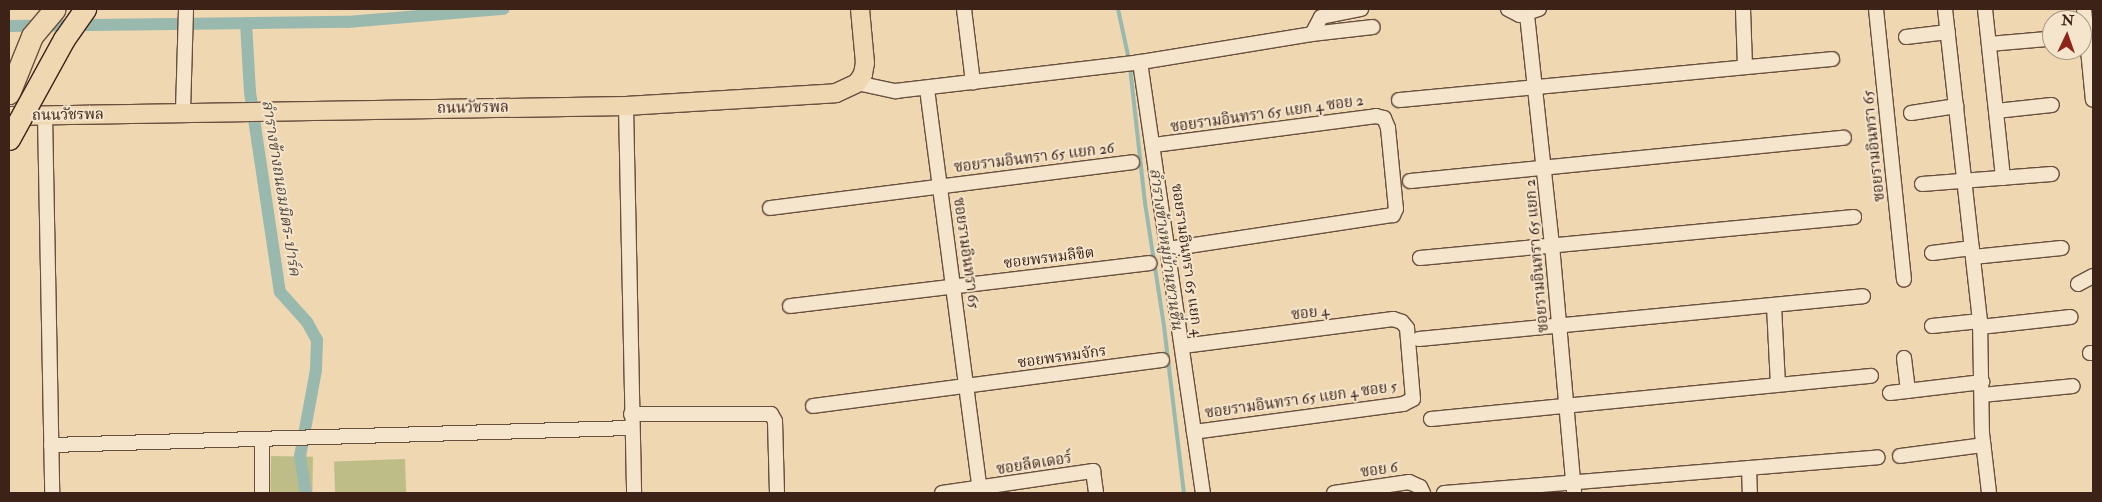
<!DOCTYPE html>
<html>
<head>
<meta charset="utf-8">
<style>
	body { margin:0 }
	#map { position:relative; width:2102px; height:502px; overflow:hidden; background:#eed7b1; font-family:"IM FELL Double Pica","Noto Serif Thai",serif }
	div>[style] { position:absolute }
	.green>* { inset:0; background:#bfbd87; transform-origin:0 0 }
	.stream>* { height:4px; margin:-2px; padding:0 2px; transform-origin:2px; border-radius:2px; background:#99b9af }
	.canal>* { height:12px; margin:-6px; padding:0 6px; transform-origin:6px; border-radius:6px; background:#99b9af }
	.roads { filter:drop-shadow(1px 0 #694f3e) drop-shadow(-1px 0 #694f3e) drop-shadow(0 1px #694f3e) drop-shadow(0 -1px #694f3e) }
	.minor>* { height:14px; margin:-7px; padding:0 7px; transform-origin:7px; border-radius:7px; background:#f4e5cc }
	.major>* { height:18px; margin:-9px; padding:0 9px; transform-origin:9px; border-radius:9px; background:#eed7b1 }
	.highway>* { height:21px; margin:-10.5px; padding:0 10.5px; transform-origin:10.5px; border-radius:10.5px; background:#eed7b1 }
	.bridges { filter:drop-shadow(1px 0 #3d2218) drop-shadow(-1px 0 #3d2218) drop-shadow(0 1px #3d2218) drop-shadow(0 -1px #3d2218) }
	.highway-bridge>* { height:21px; margin:-10.5px; padding:0 10.5px; transform-origin:10.5px; border-radius:10.5px; background:#eed7b1 }
	span { translate:-50% -50%; white-space:nowrap; text-align:center; line-height:1.15; -webkit-text-stroke:4px #f4e5cc; paint-order:stroke }
	.street-label { font-size:15px; color:#3d2218 }
	.water-label { font-size:16px; color:#54483e; font-style:italic }
	.frame { position:absolute; inset:0; border:10px solid #3d2218; pointer-events:none }
	.north { position:absolute; left:2042px; top:10px; width:50px; height:50px; box-sizing:border-box; background:#f4e5cc; border:1px solid #ab9784; border-radius:50%; rotate:3deg; font-size:14px; font-weight:700; line-height:20px; text-align:center; color:#3d2218 }
	.north::after { content:''; display:block; margin:auto; width:18px; height:22px; background:#8f2418; clip-path:polygon(50% 0,100% 100%,50% 72%,0 100%) }
</style>
</head>
<body>
<div id="map">
	<div class="green">
		<i style="left:271px;top:456px;width:42px;height:37px;rotate:1deg"></i>
		<i style="left:405px;top:459px;width:34px;height:71px;rotate:88deg"></i>
	</div>
	<div class="stream">
		<i style="left:1118px;top:9px;width:52px;rotate:77.8deg"></i>
		<i style="left:1130px;top:67px;width:137px;rotate:83.7deg"></i>
		<i style="left:1145px;top:203px;width:124px;rotate:81.2deg"></i>
		<i style="left:1164px;top:326px;width:168px;rotate:83.2deg"></i>
	</div>
	<div class="canal">
		<i style="left:246px;top:23px;width:69px;rotate:86.7deg"></i>
		<i style="left:250px;top:92px;width:202px;rotate:81.5deg"></i>
		<i style="left:280px;top:292px;width:40px;rotate:48deg"></i>
		<i style="left:307px;top:322px;width:21px;rotate:61deg"></i>
		<i style="left:317px;top:340px;width:30px;rotate:92deg"></i>
		<i style="left:316px;top:370px;width:87px;rotate:100.5deg"></i>
		<i style="left:300px;top:456px;width:37px;rotate:81deg"></i>
		<i style="left:9px;top:26px;width:338px;rotate:-0.7deg"></i>
		<i style="left:347px;top:22px;width:157px;rotate:-4.8deg"></i>
	</div>
	<div class="roads">
		<div class="minor">
			<i style="left:964px;top:9px;width:74px;rotate:83deg"></i>
			<i style="left:1508px;top:9px;width:13px;rotate:27deg"></i>
			<i style="left:1520px;top:15px;width:20px;rotate:-18deg"></i>
			<i style="left:1743px;top:9px;width:56px;rotate:88deg"></i>
			<i style="left:1876px;top:9px;width:272px;rotate:84.1deg"></i>
			<i style="left:1945px;top:9px;width:314px;rotate:83.6deg"></i>
			<i style="left:1980px;top:321px;width:112px;rotate:89deg"></i>
			<i style="left:1982px;top:433px;width:60px;rotate:83.3deg"></i>
			<i style="left:1985px;top:9px;width:170px;rotate:83.9deg"></i>
			<i style="left:2084px;top:9px;width:91px;rotate:84.4deg"></i>
			<i style="left:1527px;top:15px;width:231px;rotate:83.8deg"></i>
			<i style="left:1552px;top:245px;width:249px;rotate:84.9deg"></i>
			<i style="left:1312px;top:34px;width:61px;rotate:-6.5deg"></i>
			<i style="left:1906px;top:37px;width:42px;rotate:-6.8deg"></i>
			<i style="left:1989px;top:44px;width:58px;rotate:-4.9deg"></i>
			<i style="left:1140px;top:62px;width:436px;rotate:81.7deg"></i>
			<i style="left:857px;top:83px;width:40px;rotate:12deg"></i>
			<i style="left:896px;top:91px;width:241px;rotate:-6.7deg"></i>
			<i style="left:1135px;top:63px;width:179px;rotate:-9.3deg"></i>
			<i style="left:1312px;top:34px;width:19px;rotate:-62deg"></i>
			<i style="left:1321px;top:17px;width:41px;rotate:-11.3deg"></i>
			<i style="left:927px;top:89px;width:407px;rotate:82.5deg"></i>
			<i style="left:1399px;top:100px;width:435px;rotate:-5.4deg"></i>
			<i style="left:626px;top:106px;width:387px;rotate:88.8deg"></i>
			<i style="left:183px;top:111px;width:102px;rotate:-88.3deg"></i>
			<i style="left:1996px;top:111px;width:56px;rotate:-6.1deg"></i>
			<i style="left:1911px;top:113px;width:46px;rotate:-8.8deg"></i>
			<i style="left:45px;top:115px;width:378px;rotate:88.9deg"></i>
			<i style="left:1154px;top:145px;width:224px;rotate:-7.4deg"></i>
			<i style="left:1376px;top:116px;width:8px;rotate:14deg"></i>
			<i style="left:1384px;top:118px;width:11px;rotate:68deg"></i>
			<i style="left:1388px;top:128px;width:81px;rotate:84.4deg"></i>
			<i style="left:1396px;top:209px;width:7px;rotate:117deg"></i>
			<i style="left:1393px;top:215px;width:227px;rotate:171.4deg"></i>
			<i style="left:1410px;top:181px;width:436px;rotate:-5.7deg"></i>
			<i style="left:1922px;top:184px;width:130px;rotate:-4.4deg"></i>
			<i style="left:770px;top:208px;width:365px;rotate:-7.2deg"></i>
			<i style="left:1932px;top:253px;width:40px;rotate:-7.1deg"></i>
			<i style="left:1973px;top:257px;width:89px;rotate:-5.8deg"></i>
			<i style="left:1420px;top:258px;width:436px;rotate:-5.4deg"></i>
			<i style="left:2078px;top:284px;width:17px;rotate:-28deg"></i>
			<i style="left:790px;top:306px;width:362px;rotate:-6.8deg"></i>
			<i style="left:1774px;top:306px;width:78px;rotate:87.1deg"></i>
			<i style="left:1932px;top:326px;width:48px;rotate:-5.9deg"></i>
			<i style="left:1980px;top:327px;width:91px;rotate:-6.3deg"></i>
			<i style="left:1419px;top:339px;width:446px;rotate:-5.5deg"></i>
			<i style="left:1183px;top:346px;width:212px;rotate:-7.3deg"></i>
			<i style="left:1393px;top:319px;width:9px;rotate:18deg"></i>
			<i style="left:1402px;top:322px;width:8px;rotate:50deg"></i>
			<i style="left:1407px;top:328px;width:71px;rotate:85.2deg"></i>
			<i style="left:1413px;top:399px;width:11px;rotate:153deg"></i>
			<i style="left:1403px;top:404px;width:211px;rotate:172.4deg"></i>
			<i style="left:2090px;top:353px;width:3px"></i>
			<i style="left:1904px;top:358px;width:33px;rotate:83deg"></i>
			<i style="left:1890px;top:393px;width:93px;rotate:-6.8deg"></i>
			<i style="left:1982px;top:395px;width:91px;rotate:-5.6deg"></i>
			<i style="left:813px;top:406px;width:352px;rotate:-7.5deg"></i>
			<i style="left:631px;top:414px;width:140px"></i>
			<i style="left:771px;top:414px;width:8px;rotate:60deg"></i>
			<i style="left:775px;top:421px;width:72px;rotate:88.4deg"></i>
			<i style="left:1431px;top:419px;width:442px;rotate:-5.6deg"></i>
			<i style="left:262px;top:439px;width:54px;rotate:90deg"></i>
			<i style="left:51px;top:445px;width:581px;rotate:-1.68deg"></i>
			<i style="left:1900px;top:456px;width:84px;rotate:-7.5deg"></i>
			<i style="left:1749px;top:468px;width:25px;rotate:88deg"></i>
			<i style="left:942px;top:493px;width:153px;rotate:-8.3deg"></i>
			<i style="left:1093px;top:471px;width:22px;rotate:82deg"></i>
			<i style="left:1334px;top:493px;width:76px;rotate:-8.3deg"></i>
			<i style="left:1409px;top:482px;width:12px;rotate:24deg"></i>
			<i style="left:1420px;top:487px;width:7px;rotate:63deg"></i>
			<i style="left:1444px;top:493px;width:435px;rotate:-4.7deg"></i>
		</div>
		<div class="major">
			<i style="left:9px;top:116px;width:617px;rotate:-0.93deg"></i>
			<i style="left:626px;top:106px;width:210px;rotate:-3.5deg"></i>
			<i style="left:836px;top:93px;width:23px;rotate:-25deg"></i>
			<i style="left:857px;top:83px;width:11px;rotate:-56deg"></i>
			<i style="left:863px;top:74px;width:11px;rotate:-80deg"></i>
			<i style="left:865px;top:63px;width:54px;rotate:-95.3deg"></i>
		</div>
		<div class="highway">
			<i style="left:9px;top:93px;width:61px;rotate:-68deg"></i>
			<i style="left:32px;top:36px;width:35px;rotate:-50deg"></i>
		</div>
	</div>
	<div class="bridges">
		<div class="highway-bridge">
			<i style="left:9px;top:139px;width:114px;rotate:-61.2deg"></i>
			<i style="left:64px;top:39px;width:37px;rotate:-55deg"></i>
		</div>
	</div>
	<div class="street-label">
		<span style="left:473px;top:108px;rotate:-1deg">ถนนวัชรพล</span>
		<span style="left:1267px;top:114px;rotate:-8deg">ซอยรามอินทรา 65 แยก 4 ซอย 2</span>
		<span style="left:68px;top:115px;rotate:-1deg">ถนนวัชรพล</span>
		<span style="left:1874px;top:146px;rotate:-96deg">ซอยรามอินทรา 65</span>
		<span style="left:1034px;top:158px;rotate:-7deg">ซอยรามอินทรา 65 แยก 26</span>
		<span style="left:966px;top:253px;rotate:82deg">ซอยรามอินทรา 65</span>
		<span style="left:1537px;top:256px;rotate:-95deg">ซอยรามอินทรา 65 แยก 2</span>
		<span style="left:1049px;top:258px;rotate:-7deg">ซอยพรหมลิขิต</span>
		<span style="left:1187px;top:260px;rotate:82deg">ซอยรามอินทรา 65 แยก 4</span>
		<span style="left:1310px;top:313px;rotate:-7deg">ซอย 4</span>
		<span style="left:1062px;top:357px;rotate:-8deg">ซอยพรหมจักร</span>
		<span style="left:1301px;top:400px;rotate:-8deg">ซอยรามอินทรา 65 แยก 4 ซอย 5</span>
		<span style="left:1034px;top:464px;rotate:-9deg">ซอยลีดเดอร์</span>
		<span style="left:1379px;top:470px;rotate:-8deg">ซอย 6</span>
	</div>
	<div class="water-label">
		<span style="left:281px;top:188px;rotate:81deg">ลำรางข้างถนอมมิตร-ปาร์ค</span>
		<span style="left:1166px;top:249px;rotate:82deg">ลำรางข้างหมู่บ้านชวนชื่น</span>
	</div>
	<div class="frame"></div>
	<div class="north">N</div>
</div>
</body>
</html>
